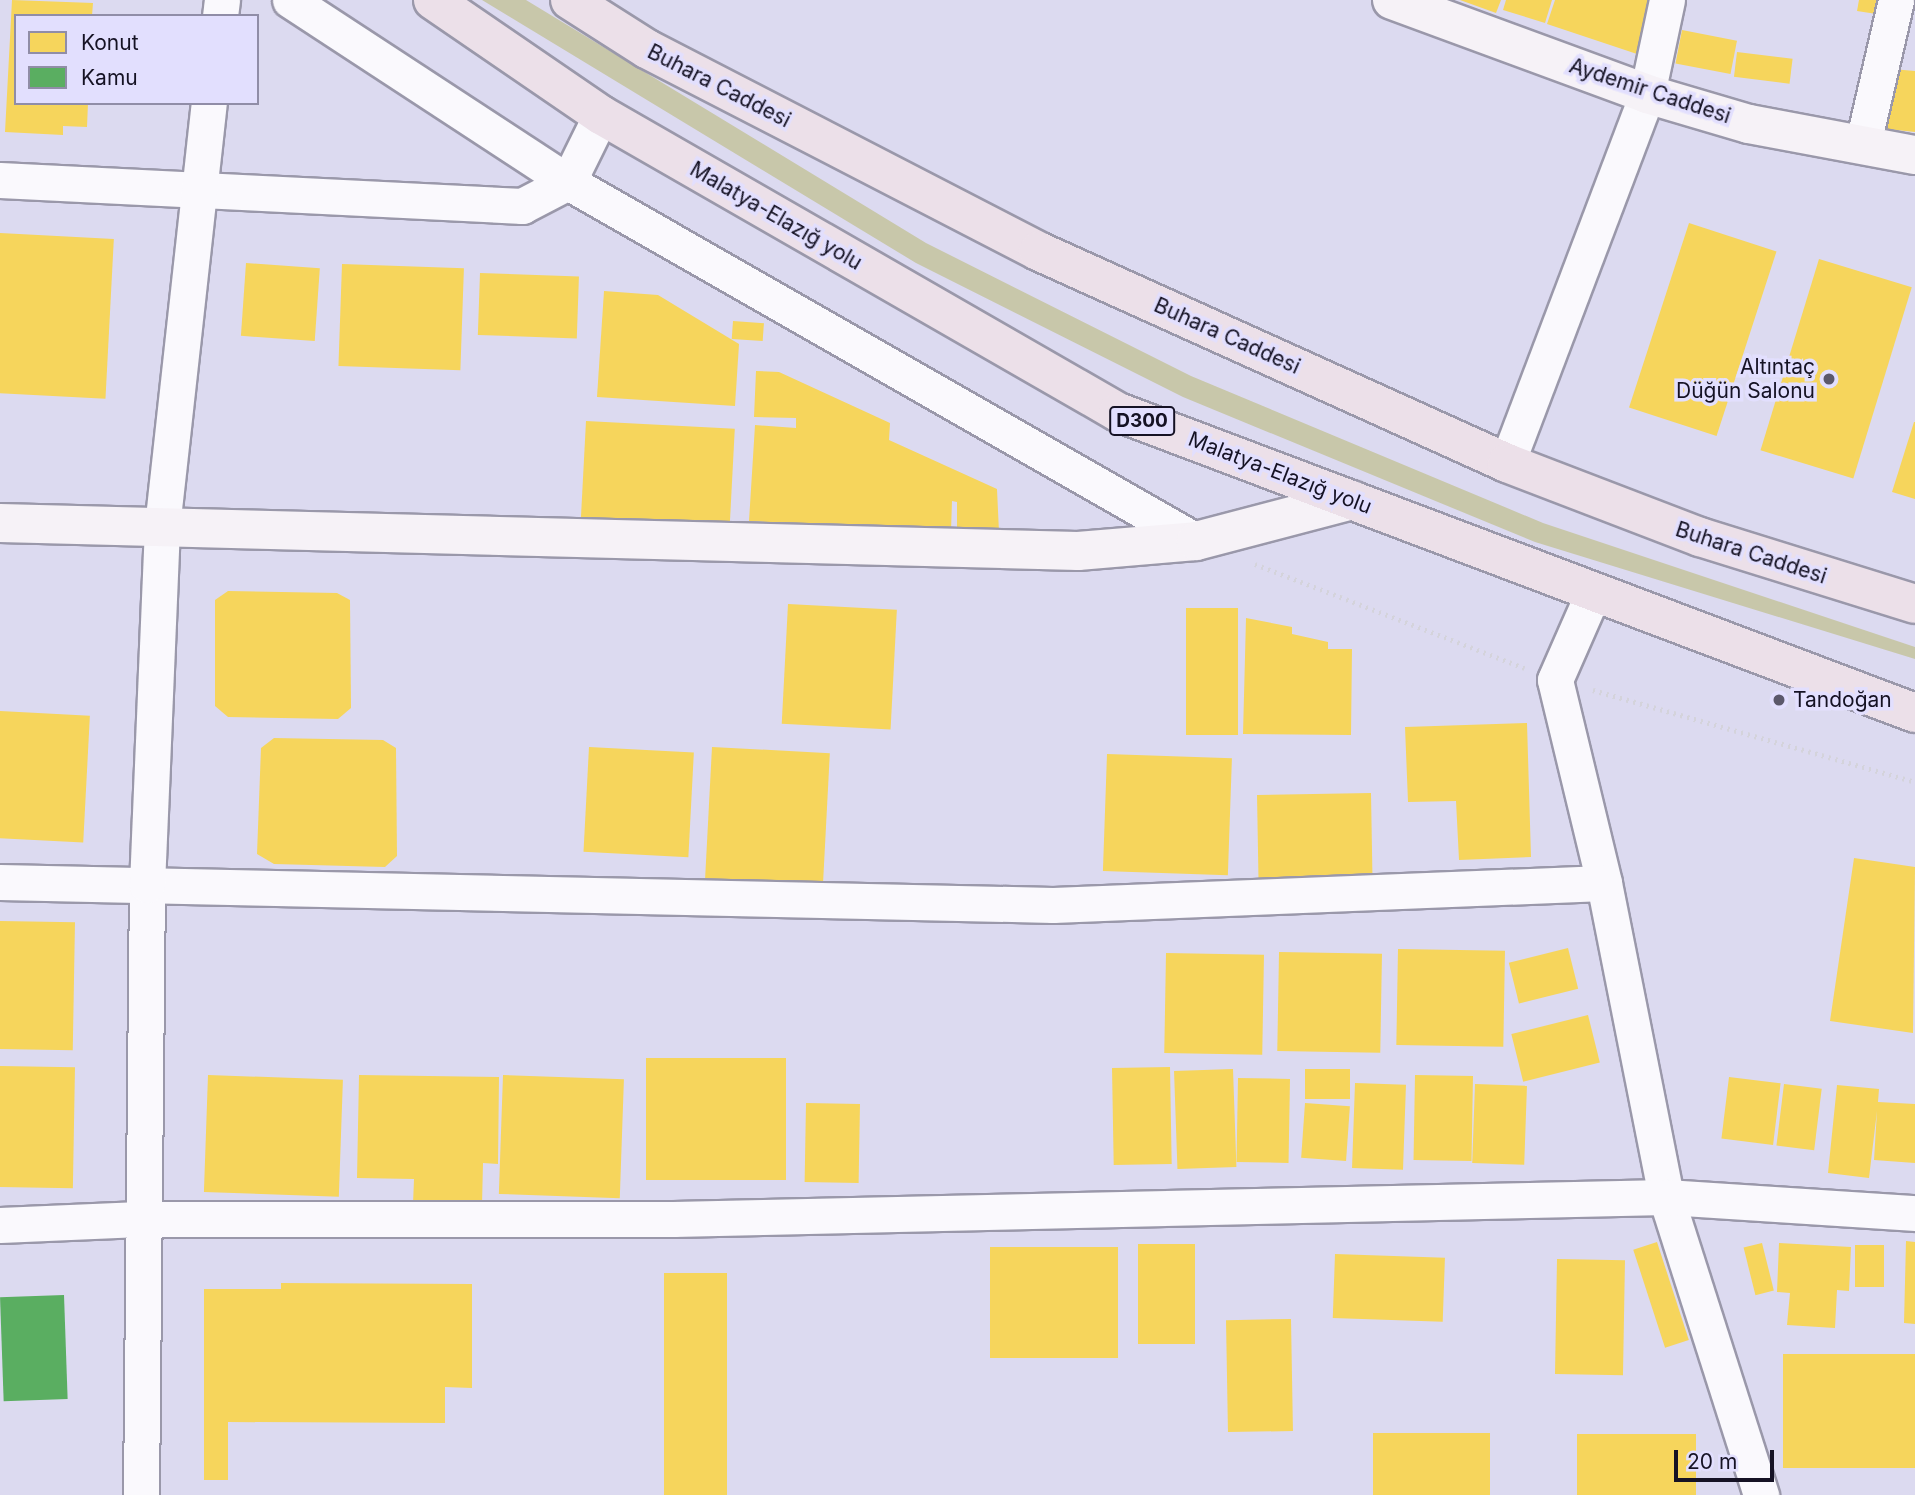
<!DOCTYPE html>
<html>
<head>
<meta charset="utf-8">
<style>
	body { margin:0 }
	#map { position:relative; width:1915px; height:1495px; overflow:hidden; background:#dcdaf0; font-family:Inter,sans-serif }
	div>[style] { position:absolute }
	.green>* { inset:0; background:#c8c7aa }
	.homes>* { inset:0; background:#f6d55c; transform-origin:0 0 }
	.public>* { inset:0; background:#5aae61; transform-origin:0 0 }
	.path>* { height:4.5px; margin-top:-2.25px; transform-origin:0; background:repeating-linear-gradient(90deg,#d4d3db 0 2px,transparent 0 7px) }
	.roads { filter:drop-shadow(2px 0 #9a98aa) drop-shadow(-2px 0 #9a98aa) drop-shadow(0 2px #9a98aa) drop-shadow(0 -2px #9a98aa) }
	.street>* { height:35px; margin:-17.5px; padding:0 17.5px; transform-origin:17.5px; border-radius:17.5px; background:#faf9fd }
	.secondary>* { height:38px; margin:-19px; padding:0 19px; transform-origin:19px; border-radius:19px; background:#f6f2f7 }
	.highway>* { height:38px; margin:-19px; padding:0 19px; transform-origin:19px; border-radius:19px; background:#ece0e9 }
	.dots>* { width:19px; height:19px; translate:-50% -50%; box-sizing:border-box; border:4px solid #e2dffe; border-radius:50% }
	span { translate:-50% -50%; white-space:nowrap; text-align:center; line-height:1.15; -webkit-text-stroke:7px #e2dffe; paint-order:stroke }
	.shield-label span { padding:2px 5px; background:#e2dffe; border:2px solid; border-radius:5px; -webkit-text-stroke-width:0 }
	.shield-label { font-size:19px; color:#151224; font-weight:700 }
	.street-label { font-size:21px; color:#151224 }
	.poi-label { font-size:21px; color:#151224 }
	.right { translate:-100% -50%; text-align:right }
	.left { translate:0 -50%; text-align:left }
	.legend { position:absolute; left:14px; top:14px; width:245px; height:91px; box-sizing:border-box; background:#e2dffe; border:2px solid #908da7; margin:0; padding:9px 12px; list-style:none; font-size:21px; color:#151224 }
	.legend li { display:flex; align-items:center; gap:14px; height:35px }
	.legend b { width:35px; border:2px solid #908da7 }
	.scale { position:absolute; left:1674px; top:1450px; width:100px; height:32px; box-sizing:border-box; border:4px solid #151224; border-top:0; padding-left:9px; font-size:21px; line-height:24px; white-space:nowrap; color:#151224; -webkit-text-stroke:5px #e2dffe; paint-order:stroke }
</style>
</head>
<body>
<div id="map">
	<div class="green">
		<i style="clip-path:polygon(482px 0,526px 0,926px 243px,1191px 376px,1543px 523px,1915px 647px,1915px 659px,1535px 542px,1183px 397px,916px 263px)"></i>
	</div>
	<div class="homes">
		<i style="clip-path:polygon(12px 0,93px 3px,92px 16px,16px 16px,16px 103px,88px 103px,87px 127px,63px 126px,63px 135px,5px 132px)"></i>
		<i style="clip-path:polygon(1460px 0,1501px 0,1496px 13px)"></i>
		<i style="clip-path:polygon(1506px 0,1552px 0,1545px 23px,1503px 10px)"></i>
		<i style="clip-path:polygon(1555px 0,1658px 0,1640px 55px,1547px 24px)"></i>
		<i style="clip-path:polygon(1859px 0,1885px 0,1883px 15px,1857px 11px)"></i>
		<i style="left:1682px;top:30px;width:56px;height:34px;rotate:11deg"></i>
		<i style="left:1737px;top:52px;width:56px;height:25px;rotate:7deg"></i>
		<i style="clip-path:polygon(1892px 69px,1915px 71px,1915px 132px,1887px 129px)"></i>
		<i style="left:1689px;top:223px;width:92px;height:194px;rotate:18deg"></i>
		<i style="left:0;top:233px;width:114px;height:160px;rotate:3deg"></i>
		<i style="left:1819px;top:259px;width:97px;height:200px;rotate:17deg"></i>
		<i style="left:246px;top:263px;width:74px;height:73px;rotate:4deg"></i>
		<i style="left:342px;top:264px;width:122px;height:102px;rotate:2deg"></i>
		<i style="left:480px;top:273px;width:99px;height:62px;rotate:2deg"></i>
		<i style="clip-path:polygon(604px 291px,658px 295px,739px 344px,735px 406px,597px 397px)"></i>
		<i style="left:733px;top:321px;width:31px;height:18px;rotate:4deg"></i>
		<i style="clip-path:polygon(756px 371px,779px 372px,890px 423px,889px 440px,997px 489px,999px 532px,957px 530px,957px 502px,952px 501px,951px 531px,749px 521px,755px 425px,796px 428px,796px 418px,754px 417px)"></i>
		<i style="left:586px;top:421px;width:149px;height:98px;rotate:3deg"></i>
		<i style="clip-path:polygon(1914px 422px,1915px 422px,1915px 499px,1892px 492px)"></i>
		<i style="clip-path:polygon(228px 591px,337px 593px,350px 600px,351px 708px,338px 719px,228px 717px,215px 706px,215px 600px)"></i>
		<i style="left:788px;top:604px;width:109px;height:120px;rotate:3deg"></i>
		<i style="left:1238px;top:608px;width:127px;height:52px;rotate:90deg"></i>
		<i style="clip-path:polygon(1246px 618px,1292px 627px,1292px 634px,1328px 642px,1328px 649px,1352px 649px,1351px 735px,1243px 734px)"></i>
		<i style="left:0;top:711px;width:90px;height:127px;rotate:3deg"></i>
		<i style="clip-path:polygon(1527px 723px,1531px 857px,1459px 860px,1456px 801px,1408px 802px,1405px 727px)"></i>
		<i style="clip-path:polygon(274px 738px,383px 740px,396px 748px,397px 856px,385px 867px,274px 864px,257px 854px,261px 748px)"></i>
		<i style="left:589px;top:747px;width:105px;height:105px;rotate:3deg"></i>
		<i style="left:712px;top:747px;width:118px;height:135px;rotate:3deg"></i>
		<i style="left:1107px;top:754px;width:125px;height:117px;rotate:2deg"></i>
		<i style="left:1371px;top:793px;width:85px;height:114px;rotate:89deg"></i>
		<i style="clip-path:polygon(1854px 858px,1915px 867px,1913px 1033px,1830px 1021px)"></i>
		<i style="left:0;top:921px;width:75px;height:128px;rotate:1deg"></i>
		<i style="left:1568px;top:948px;width:42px;height:61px;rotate:76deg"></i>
		<i style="left:1398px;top:949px;width:107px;height:96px;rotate:1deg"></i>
		<i style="left:1279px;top:952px;width:103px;height:99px;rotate:1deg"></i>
		<i style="left:1166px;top:953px;width:98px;height:100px;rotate:1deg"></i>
		<i style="left:1588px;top:1015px;width:49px;height:79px;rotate:76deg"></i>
		<i style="left:646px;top:1058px;width:140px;height:122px"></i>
		<i style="left:0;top:1066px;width:75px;height:121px;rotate:1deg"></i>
		<i style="left:1170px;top:1067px;width:97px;height:58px;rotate:89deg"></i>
		<i style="left:1233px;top:1069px;width:98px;height:59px;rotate:88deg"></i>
		<i style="left:1305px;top:1069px;width:45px;height:30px"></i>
		<i style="left:208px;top:1075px;width:135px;height:117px;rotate:2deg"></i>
		<i style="clip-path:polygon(359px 1075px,499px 1077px,498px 1164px,483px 1163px,482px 1205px,413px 1204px,414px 1179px,357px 1178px)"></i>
		<i style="left:503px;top:1075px;width:121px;height:119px;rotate:2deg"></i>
		<i style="left:1415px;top:1075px;width:58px;height:85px;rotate:1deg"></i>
		<i style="left:1729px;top:1077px;width:52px;height:62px;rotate:7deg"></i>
		<i style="left:1238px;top:1078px;width:52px;height:84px;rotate:1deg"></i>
		<i style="left:1355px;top:1083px;width:51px;height:85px;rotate:2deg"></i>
		<i style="left:1475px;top:1084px;width:52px;height:79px;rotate:2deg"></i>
		<i style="left:1784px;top:1084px;width:38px;height:62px;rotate:7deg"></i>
		<i style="clip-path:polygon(1837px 1085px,1879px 1089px,1878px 1102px,1915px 1104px,1915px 1163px,1874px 1160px,1877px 1111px,1869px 1178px,1828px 1173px)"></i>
		<i style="left:806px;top:1103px;width:54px;height:79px;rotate:1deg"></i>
		<i style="left:1305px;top:1103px;width:45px;height:55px;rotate:4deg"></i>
		<i style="clip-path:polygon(1906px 1241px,1915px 1242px,1915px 1324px,1904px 1323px)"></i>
		<i style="left:1657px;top:1242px;width:103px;height:25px;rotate:72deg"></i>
		<i style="left:1762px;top:1243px;width:49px;height:19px;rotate:76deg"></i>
		<i style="clip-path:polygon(1779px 1243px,1851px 1247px,1849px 1291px,1837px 1290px,1835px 1328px,1787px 1325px,1790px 1293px,1777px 1292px)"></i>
		<i style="left:1138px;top:1244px;width:57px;height:100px"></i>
		<i style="left:1855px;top:1245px;width:29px;height:42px"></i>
		<i style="left:1118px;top:1247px;width:111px;height:128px;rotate:90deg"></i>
		<i style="left:1335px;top:1254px;width:110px;height:64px;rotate:2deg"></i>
		<i style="left:1557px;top:1259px;width:68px;height:115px;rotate:1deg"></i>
		<i style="left:664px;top:1273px;width:63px;height:222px"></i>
		<i style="clip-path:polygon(281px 1283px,472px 1284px,472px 1388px,445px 1387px,445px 1423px,228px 1422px,228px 1480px,204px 1480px,204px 1289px,281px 1289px)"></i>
		<i style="left:1291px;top:1319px;width:112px;height:65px;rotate:89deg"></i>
		<i style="left:1915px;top:1354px;width:114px;height:132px;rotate:90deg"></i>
		<i style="left:1373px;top:1433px;width:117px;height:62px"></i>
		<i style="left:1577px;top:1434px;width:119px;height:61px"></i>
	</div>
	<div class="public">
		<i style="left:64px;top:1295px;width:104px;height:64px;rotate:88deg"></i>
	</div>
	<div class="path">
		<i style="left:1255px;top:564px;width:289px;rotate:21.1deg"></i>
		<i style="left:1593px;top:690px;width:335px;rotate:15.9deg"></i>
	</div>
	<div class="roads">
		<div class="street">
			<i style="left:290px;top:0;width:332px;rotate:33.2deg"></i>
			<i style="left:568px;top:182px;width:723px;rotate:29.75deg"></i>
			<i style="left:220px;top:16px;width:16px;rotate:-83deg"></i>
			<i style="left:1863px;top:143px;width:147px;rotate:-77deg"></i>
			<i style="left:0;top:180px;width:523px;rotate:2.85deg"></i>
			<i style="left:522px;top:206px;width:52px;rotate:-27.6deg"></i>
			<i style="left:568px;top:182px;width:75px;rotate:-63.8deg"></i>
			<i style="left:1507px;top:463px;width:395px;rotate:-69.2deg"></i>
			<i style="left:1647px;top:94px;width:96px;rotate:-78deg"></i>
			<i style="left:1594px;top:591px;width:97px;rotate:113.7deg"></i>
			<i style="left:1555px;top:680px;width:209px;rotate:76.4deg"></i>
			<i style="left:1604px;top:883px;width:320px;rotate:78.8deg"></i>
			<i style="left:1666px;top:1197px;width:313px;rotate:72.3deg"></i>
			<i style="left:0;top:882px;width:1053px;rotate:1.25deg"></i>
			<i style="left:1053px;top:905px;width:551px;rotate:-2.29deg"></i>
			<i style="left:0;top:1225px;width:140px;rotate:-2.5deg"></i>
			<i style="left:140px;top:1219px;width:533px"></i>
			<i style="left:673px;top:1219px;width:993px;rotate:-1.27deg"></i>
			<i style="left:1666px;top:1197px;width:250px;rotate:3.7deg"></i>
			<i style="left:141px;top:1495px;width:610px;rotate:-89.44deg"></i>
			<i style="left:147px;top:885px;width:358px;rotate:-87.6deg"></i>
			<i style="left:162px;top:527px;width:427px;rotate:-83.7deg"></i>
		</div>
		<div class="secondary">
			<i style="left:1392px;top:0;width:272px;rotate:20.2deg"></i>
			<i style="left:1647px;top:94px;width:106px;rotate:16.4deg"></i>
			<i style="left:1749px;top:124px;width:169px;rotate:10.6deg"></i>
			<i style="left:0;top:523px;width:1078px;rotate:1.49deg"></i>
			<i style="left:1078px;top:551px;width:118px;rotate:-4.8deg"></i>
			<i style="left:1196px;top:541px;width:161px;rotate:-14.7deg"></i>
		</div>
		<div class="highway">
			<i style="left:433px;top:0;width:204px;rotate:34.4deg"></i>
			<i style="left:601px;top:115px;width:596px;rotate:29.88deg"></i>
			<i style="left:1118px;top:412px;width:852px;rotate:20.69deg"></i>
			<i style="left:570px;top:0;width:91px;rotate:32.5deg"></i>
			<i style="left:647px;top:49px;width:440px;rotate:27.3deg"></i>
			<i style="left:1038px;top:251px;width:515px;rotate:24.32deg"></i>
			<i style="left:1507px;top:463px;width:207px;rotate:21deg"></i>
			<i style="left:1700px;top:537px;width:225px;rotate:17.3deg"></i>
		</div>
	</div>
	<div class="dots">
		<i style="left:1829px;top:379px;background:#5b586b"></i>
		<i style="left:1779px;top:700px;background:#5b586b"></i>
	</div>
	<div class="shield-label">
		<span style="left:1142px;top:421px">D300</span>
	</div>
	<div class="street-label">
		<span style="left:719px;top:86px;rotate:27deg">Buhara Caddesi</span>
		<span style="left:1650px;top:91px;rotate:18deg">Aydemir Caddesi</span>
		<span style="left:776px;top:216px;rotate:30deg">Malatya-Elazığ yolu</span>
		<span style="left:1227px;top:336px;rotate:24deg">Buhara Caddesi</span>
		<span style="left:1280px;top:473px;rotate:21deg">Malatya-Elazığ yolu</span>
		<span style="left:1751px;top:553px;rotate:18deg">Buhara Caddesi</span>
	</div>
	<div class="poi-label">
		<span class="right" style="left:1815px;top:379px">Altıntaç<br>Düğün Salonu</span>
		<span class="left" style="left:1793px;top:700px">Tandoğan</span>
	</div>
	<ul class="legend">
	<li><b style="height:19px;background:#f6d55c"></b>Konut</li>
	<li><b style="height:19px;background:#5aae61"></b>Kamu</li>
	</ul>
	<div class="scale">20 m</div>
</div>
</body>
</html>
